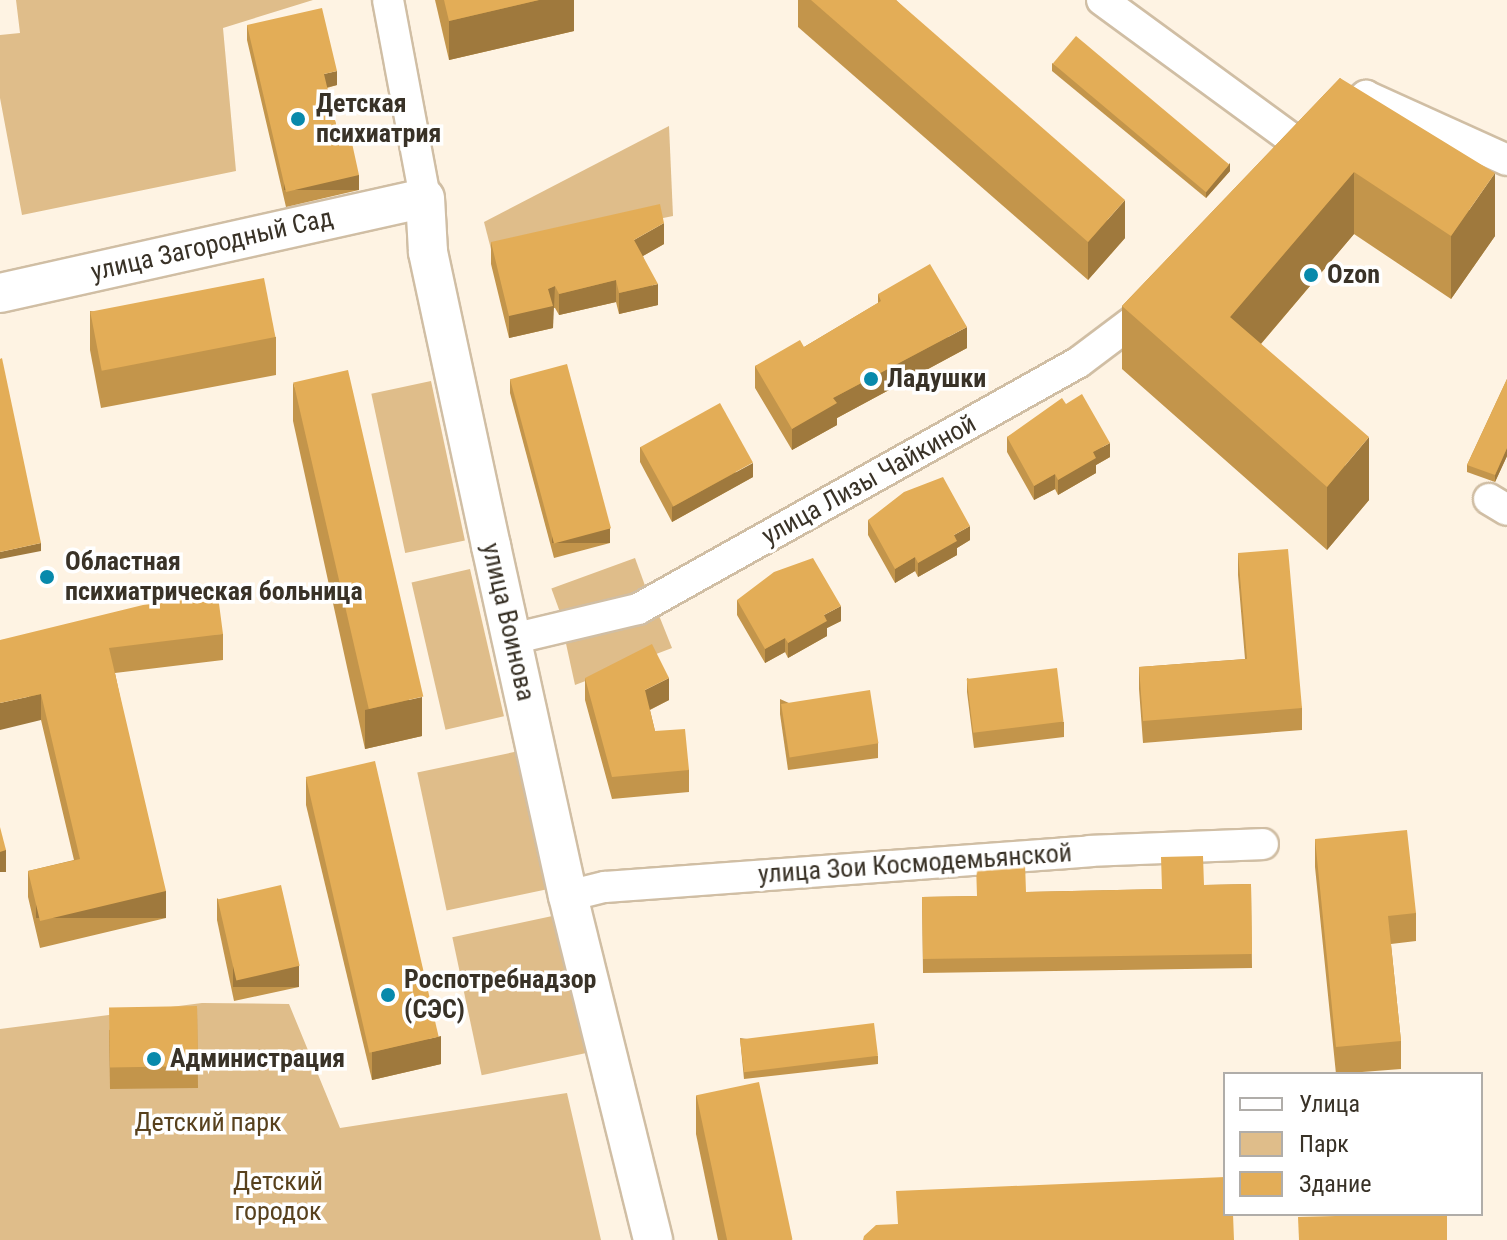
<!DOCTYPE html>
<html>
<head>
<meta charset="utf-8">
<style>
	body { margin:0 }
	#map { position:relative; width:1507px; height:1240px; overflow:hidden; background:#fef3e3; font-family:"Roboto Condensed",sans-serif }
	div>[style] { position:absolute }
	.green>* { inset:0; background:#dfbd8a; transform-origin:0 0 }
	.roads { filter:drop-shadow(2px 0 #d0bea4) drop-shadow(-2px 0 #d0bea4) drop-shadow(0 2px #d0bea4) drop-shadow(0 -2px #d0bea4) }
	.minor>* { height:30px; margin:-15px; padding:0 15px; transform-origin:15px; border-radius:15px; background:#fff }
	.tertiary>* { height:38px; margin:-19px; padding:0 19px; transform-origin:19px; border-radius:19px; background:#fff }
	.wall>* { inset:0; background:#c3954b }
	.shaded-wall>* { inset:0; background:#9f793d; transform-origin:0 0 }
	.building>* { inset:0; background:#e3ad57; transform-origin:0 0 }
	.dots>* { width:22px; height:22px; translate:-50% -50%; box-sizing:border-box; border:4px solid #fff; border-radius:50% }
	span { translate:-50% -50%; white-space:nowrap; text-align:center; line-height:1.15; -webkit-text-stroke:7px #fff; paint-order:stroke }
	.poi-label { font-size:26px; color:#393227; font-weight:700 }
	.left { translate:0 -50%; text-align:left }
	.street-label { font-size:26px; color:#393227 }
	.park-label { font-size:26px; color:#58411d }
	.legend { position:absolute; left:1223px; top:1072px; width:260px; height:144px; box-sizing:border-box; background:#fff; border:2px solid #b0ada9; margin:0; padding:10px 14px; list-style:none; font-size:24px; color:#393227 }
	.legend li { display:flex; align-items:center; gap:16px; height:40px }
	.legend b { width:40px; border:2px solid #b0ada9 }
</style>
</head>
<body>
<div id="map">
	<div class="green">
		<i style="clip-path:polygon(16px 0,313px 0,223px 28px,236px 171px,22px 215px,0 98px,0 35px,20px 33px)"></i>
		<i style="clip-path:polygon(669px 126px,673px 216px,492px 253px,484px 222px)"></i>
		<i style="left:431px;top:381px;width:163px;height:61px;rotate:78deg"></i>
		<i style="left:635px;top:558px;width:38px;height:89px;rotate:70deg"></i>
		<i style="left:470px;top:569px;width:151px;height:60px;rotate:77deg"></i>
		<i style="clip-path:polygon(658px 613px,672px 648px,575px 685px,565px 639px)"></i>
		<i style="left:519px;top:751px;width:141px;height:104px;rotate:78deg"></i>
		<i style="left:557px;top:915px;width:141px;height:107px;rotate:78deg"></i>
		<i style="clip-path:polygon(202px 1003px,289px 1004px,340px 1128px,567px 1093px,601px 1240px,0 1240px,0 1029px)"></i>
	</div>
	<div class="roads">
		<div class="minor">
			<i style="left:388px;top:0;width:201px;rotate:79.4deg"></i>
			<i style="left:1102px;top:0;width:250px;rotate:36.2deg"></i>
			<i style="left:1343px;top:115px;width:30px;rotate:-40deg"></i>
			<i style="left:1366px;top:96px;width:155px;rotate:24.4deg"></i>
			<i style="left:1489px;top:499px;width:21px;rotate:31deg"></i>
			<i style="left:512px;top:639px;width:130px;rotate:-13.4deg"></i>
			<i style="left:638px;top:609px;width:505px;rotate:-29.25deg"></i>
			<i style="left:1079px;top:362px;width:91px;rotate:-37deg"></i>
			<i style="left:568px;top:896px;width:38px;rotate:-14deg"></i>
			<i style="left:605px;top:887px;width:486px;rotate:-4.2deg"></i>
			<i style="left:1090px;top:851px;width:173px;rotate:-2.3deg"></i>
		</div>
		<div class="tertiary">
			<i style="left:0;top:293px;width:435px;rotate:-12.6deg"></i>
			<i style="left:425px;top:198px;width:54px;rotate:86.8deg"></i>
			<i style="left:428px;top:252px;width:301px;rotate:77.9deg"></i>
			<i style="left:491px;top:546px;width:358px;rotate:77.6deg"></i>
			<i style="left:568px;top:896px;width:354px;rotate:76.1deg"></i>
		</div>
	</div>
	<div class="wall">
		<i style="clip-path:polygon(435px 0,574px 0,574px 31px,449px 60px)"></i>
		<i style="clip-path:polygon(798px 0,896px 0,1125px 238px,1088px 280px,798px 27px)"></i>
		<i style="clip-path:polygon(247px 25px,337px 85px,327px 88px,339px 137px,359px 190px,286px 207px,247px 40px)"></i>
		<i style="clip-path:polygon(1052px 63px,1230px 171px,1206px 198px,1052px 71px)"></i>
		<i style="clip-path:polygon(1340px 78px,1495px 236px,1451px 299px,1354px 234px,1261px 344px,1369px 500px,1327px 550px,1122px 369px,1122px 306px)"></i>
		<i style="clip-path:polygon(491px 242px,664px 244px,643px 256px,658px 305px,619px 314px,616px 302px,559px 315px,555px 308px,553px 308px,553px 328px,509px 338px,491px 264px)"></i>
		<i style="clip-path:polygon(878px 294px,967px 348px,837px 418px,837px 425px,792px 450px,755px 388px,755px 366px,804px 347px,878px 303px)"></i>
		<i style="clip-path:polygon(90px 311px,276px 337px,276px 375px,101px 408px,90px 350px)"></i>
		<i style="clip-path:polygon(510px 379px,610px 543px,554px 558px,510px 393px)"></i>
		<i style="clip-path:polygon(1507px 379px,1507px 456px,1495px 482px,1467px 472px,1467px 465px)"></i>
		<i style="clip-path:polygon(293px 382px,422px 736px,365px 749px,293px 421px)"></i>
		<i style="clip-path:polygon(1066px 404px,1110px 457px,1096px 465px,1096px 473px,1058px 495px,1055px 489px,1034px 500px,1007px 452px,1007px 437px)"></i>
		<i style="clip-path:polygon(640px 447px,753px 477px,672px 522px,640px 462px)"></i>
		<i style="clip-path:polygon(868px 520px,970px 540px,957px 548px,957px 555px,918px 577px,915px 571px,895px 583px,868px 535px)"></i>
		<i style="clip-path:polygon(1238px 553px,1302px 708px,1302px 730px,1143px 743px,1139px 689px,1139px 667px,1245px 659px,1238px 575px)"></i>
		<i style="clip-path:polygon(737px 600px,841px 621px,827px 628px,827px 636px,788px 658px,785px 652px,765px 663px,737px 615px)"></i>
		<i style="clip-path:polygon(223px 634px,223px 660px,115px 673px,166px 918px,40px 948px,28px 897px,28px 871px,74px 860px,41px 720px,0 640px)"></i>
		<i style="clip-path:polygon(585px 678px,669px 700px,650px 710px,655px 731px,689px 770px,689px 792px,612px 799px,585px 700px)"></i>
		<i style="clip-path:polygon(967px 678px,1064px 722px,1064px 737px,974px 748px,967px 692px)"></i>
		<i style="clip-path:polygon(780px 699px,878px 743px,878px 758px,788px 770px,780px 714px)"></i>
		<i style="clip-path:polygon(306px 777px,441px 1064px,372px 1080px,306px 805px)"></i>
		<i style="clip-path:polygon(1315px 839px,1416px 913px,1416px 941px,1391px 944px,1401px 1041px,1401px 1069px,1336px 1074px,1315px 867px)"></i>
		<i style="clip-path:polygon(1251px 884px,1252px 968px,923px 973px,922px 897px,977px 896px,1026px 892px,1162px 889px,1204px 885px)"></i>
		<i style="clip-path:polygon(217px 898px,299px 987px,234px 1001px,217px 920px)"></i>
		<i style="clip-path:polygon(197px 1006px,198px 1088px,110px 1089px,109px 1030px)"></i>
		<i style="clip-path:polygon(740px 1038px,878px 1056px,878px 1064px,744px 1079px)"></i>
		<i style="clip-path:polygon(696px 1095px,792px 1240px,718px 1240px,696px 1134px)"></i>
	</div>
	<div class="shaded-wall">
		<i style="clip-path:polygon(539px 0,574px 0,574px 31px,449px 60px,449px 21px)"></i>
		<i style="clip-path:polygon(337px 71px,337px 85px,324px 88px,324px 74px)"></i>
		<i style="clip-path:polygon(1230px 163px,1230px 171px,1206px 198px,1206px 191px)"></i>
		<i style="clip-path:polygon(1354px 172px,1354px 234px,1230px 380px,1230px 317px)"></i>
		<i style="clip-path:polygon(1495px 173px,1495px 236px,1451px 299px,1451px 236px)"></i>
		<i style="left:359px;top:175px;width:15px;height:75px;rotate:90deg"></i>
		<i style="clip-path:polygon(1125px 200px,1125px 238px,1088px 280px,1088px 242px)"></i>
		<i style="clip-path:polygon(664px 223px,664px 244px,634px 261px,634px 240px)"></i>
		<i style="clip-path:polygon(616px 280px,616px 302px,559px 315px,559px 294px)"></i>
		<i style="clip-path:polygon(658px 284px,658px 305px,619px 314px,619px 293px)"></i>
		<i style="clip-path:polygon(555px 286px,553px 328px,509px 338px,509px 316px,548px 289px)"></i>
		<i style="clip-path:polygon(967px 327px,967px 348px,837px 418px,837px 425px,792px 450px,792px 429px,833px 398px)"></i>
		<i style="clip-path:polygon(1369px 437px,1369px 500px,1327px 550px,1327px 487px)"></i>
		<i style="clip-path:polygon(1110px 443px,1110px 457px,1096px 465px,1096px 473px,1058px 495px,1058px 480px,1093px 452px)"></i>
		<i style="clip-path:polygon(1507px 448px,1507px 456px,1495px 482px,1495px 475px)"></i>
		<i style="clip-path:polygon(753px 463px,753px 477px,672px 522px,672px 507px)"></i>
		<i style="clip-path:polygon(1055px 474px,1055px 489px,1034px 500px,1034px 486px)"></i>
		<i style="clip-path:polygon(970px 526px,970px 540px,957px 548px,957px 555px,918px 577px,918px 563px,954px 535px)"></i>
		<i style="left:610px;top:528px;width:15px;height:58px;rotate:90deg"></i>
		<i style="clip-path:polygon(41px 543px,41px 551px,0 559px,0 552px)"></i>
		<i style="clip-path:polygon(915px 557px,915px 571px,895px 583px,895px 569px)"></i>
		<i style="clip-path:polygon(841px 606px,841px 621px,827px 628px,827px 636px,788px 658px,788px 643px,824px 615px)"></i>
		<i style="clip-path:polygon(785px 638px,785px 652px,765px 663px,765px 649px)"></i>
		<i style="clip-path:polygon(669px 678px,669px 700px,645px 712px,645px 690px)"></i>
		<i style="clip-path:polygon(41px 694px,41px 720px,0 730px,0 703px)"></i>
		<i style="clip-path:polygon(422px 697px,422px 736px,365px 749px,365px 710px)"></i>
		<i style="left:6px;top:850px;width:22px;height:6px;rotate:90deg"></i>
		<i style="left:166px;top:891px;width:27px;height:130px;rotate:90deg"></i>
		<i style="left:299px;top:966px;width:21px;height:66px;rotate:90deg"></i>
		<i style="clip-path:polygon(441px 1036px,441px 1064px,372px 1080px,372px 1052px)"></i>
	</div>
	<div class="building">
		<i style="clip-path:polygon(444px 0,539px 0,449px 21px)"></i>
		<i style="clip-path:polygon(811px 0,896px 0,1125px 200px,1088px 242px)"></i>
		<i style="clip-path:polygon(322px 8px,337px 71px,324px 74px,339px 137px,350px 134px,359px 175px,286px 192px,247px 25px)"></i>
		<i style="left:1076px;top:36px;width:200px;height:36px;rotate:40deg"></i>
		<i style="clip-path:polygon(1340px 78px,1495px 173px,1451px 236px,1354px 172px,1230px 317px,1369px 437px,1327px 487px,1122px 306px)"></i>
		<i style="clip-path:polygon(660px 204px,664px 223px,634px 240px,658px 284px,619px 293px,616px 280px,559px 294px,555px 286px,548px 289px,553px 306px,509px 316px,491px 242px)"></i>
		<i style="clip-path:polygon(930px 264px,967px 327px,833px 398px,837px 403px,792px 429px,755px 366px,800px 340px,804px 347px,881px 301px,878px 294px)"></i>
		<i style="left:264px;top:278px;width:60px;height:177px;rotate:79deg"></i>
		<i style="clip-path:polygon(2px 358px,41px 543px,0 552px,0 359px)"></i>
		<i style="left:567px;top:364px;width:170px;height:59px;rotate:75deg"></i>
		<i style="left:348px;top:370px;width:335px;height:56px;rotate:77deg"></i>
		<i style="clip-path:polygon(1507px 379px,1507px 448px,1495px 475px,1467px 465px)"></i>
		<i style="clip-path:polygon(1082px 394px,1110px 443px,1093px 452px,1096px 458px,1058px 480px,1055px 474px,1034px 486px,1007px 437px,1062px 398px,1066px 404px)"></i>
		<i style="left:720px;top:403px;width:68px;height:91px;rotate:61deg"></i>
		<i style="clip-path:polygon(943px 477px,970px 526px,954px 535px,957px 541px,918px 563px,915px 557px,895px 569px,868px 520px,904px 492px)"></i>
		<i style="clip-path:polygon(1288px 549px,1302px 708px,1143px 721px,1139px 667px,1247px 659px,1238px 553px)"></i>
		<i style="clip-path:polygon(813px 558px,841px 606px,824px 615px,827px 621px,788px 643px,785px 638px,765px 649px,737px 600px,774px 572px)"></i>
		<i style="clip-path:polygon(218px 596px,223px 634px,109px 648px,166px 891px,40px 921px,28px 871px,80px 859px,41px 694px,0 703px,0 640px,143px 605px)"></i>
		<i style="clip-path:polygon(652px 644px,669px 678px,645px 690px,655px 731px,685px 729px,689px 770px,612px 777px,585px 678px)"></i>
		<i style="left:1057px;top:668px;width:54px;height:91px;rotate:83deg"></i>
		<i style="left:870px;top:690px;width:54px;height:90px;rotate:81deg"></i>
		<i style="left:375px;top:761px;width:283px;height:71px;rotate:77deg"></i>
		<i style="clip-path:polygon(0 827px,6px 850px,0 852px)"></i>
		<i style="clip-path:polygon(1407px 830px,1416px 913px,1388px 916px,1401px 1041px,1336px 1047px,1315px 839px)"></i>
		<i style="clip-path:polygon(1203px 856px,1204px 885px,1251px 884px,1252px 954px,923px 959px,922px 897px,977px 896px,976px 864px,1025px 863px,1026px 892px,1162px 889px,1161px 857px)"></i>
		<i style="left:281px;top:885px;width:83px;height:65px;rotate:77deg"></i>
		<i style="left:197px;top:1006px;width:60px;height:88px;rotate:89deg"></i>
		<i style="left:874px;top:1023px;width:33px;height:135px;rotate:83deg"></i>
		<i style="left:759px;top:1082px;width:161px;height:64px;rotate:78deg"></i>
		<i style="clip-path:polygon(1225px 1177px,1225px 1214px,1233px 1214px,1234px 1240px,863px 1240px,864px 1236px,876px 1225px,898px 1224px,896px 1191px)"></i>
		<i style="clip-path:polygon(1410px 1214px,1447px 1214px,1447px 1240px,1299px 1240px,1298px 1217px)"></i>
	</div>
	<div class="dots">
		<i style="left:298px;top:119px;background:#0889ab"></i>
		<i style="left:1311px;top:275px;background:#0889ab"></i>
		<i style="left:871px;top:379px;background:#0889ab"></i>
		<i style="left:47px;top:577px;background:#0889ab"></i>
		<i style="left:388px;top:995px;background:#0889ab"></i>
		<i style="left:154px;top:1059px;background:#0889ab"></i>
	</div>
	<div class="poi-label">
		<span class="left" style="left:316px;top:119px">Детская<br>психиатрия</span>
		<span class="left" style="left:1327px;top:275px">Ozon</span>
		<span class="left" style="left:887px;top:379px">Ладушки</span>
		<span class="left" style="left:65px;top:577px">Областная<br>психиатрическая больница</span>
		<span class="left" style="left:404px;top:995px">Роспотребнадзор<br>(СЭС)</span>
		<span class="left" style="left:170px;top:1059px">Администрация</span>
	</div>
	<div class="street-label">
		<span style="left:212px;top:245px;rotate:-13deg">улица Загородный Сад</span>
		<span style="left:869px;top:480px;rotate:-29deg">улица Лизы Чайкиной</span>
		<span style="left:508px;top:622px;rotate:77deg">улица Воинова</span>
		<span style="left:915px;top:864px;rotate:-4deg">улица Зои Космодемьянской</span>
	</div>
	<div class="park-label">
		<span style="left:208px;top:1123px">Детский парк</span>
		<span style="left:278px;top:1197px">Детский<br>городок</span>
	</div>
	<ul class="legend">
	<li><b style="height:10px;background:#fff"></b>Улица</li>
	<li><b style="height:22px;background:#dfbd8a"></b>Парк</li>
	<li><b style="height:22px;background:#e3ad57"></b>Здание</li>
	</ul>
</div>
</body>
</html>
